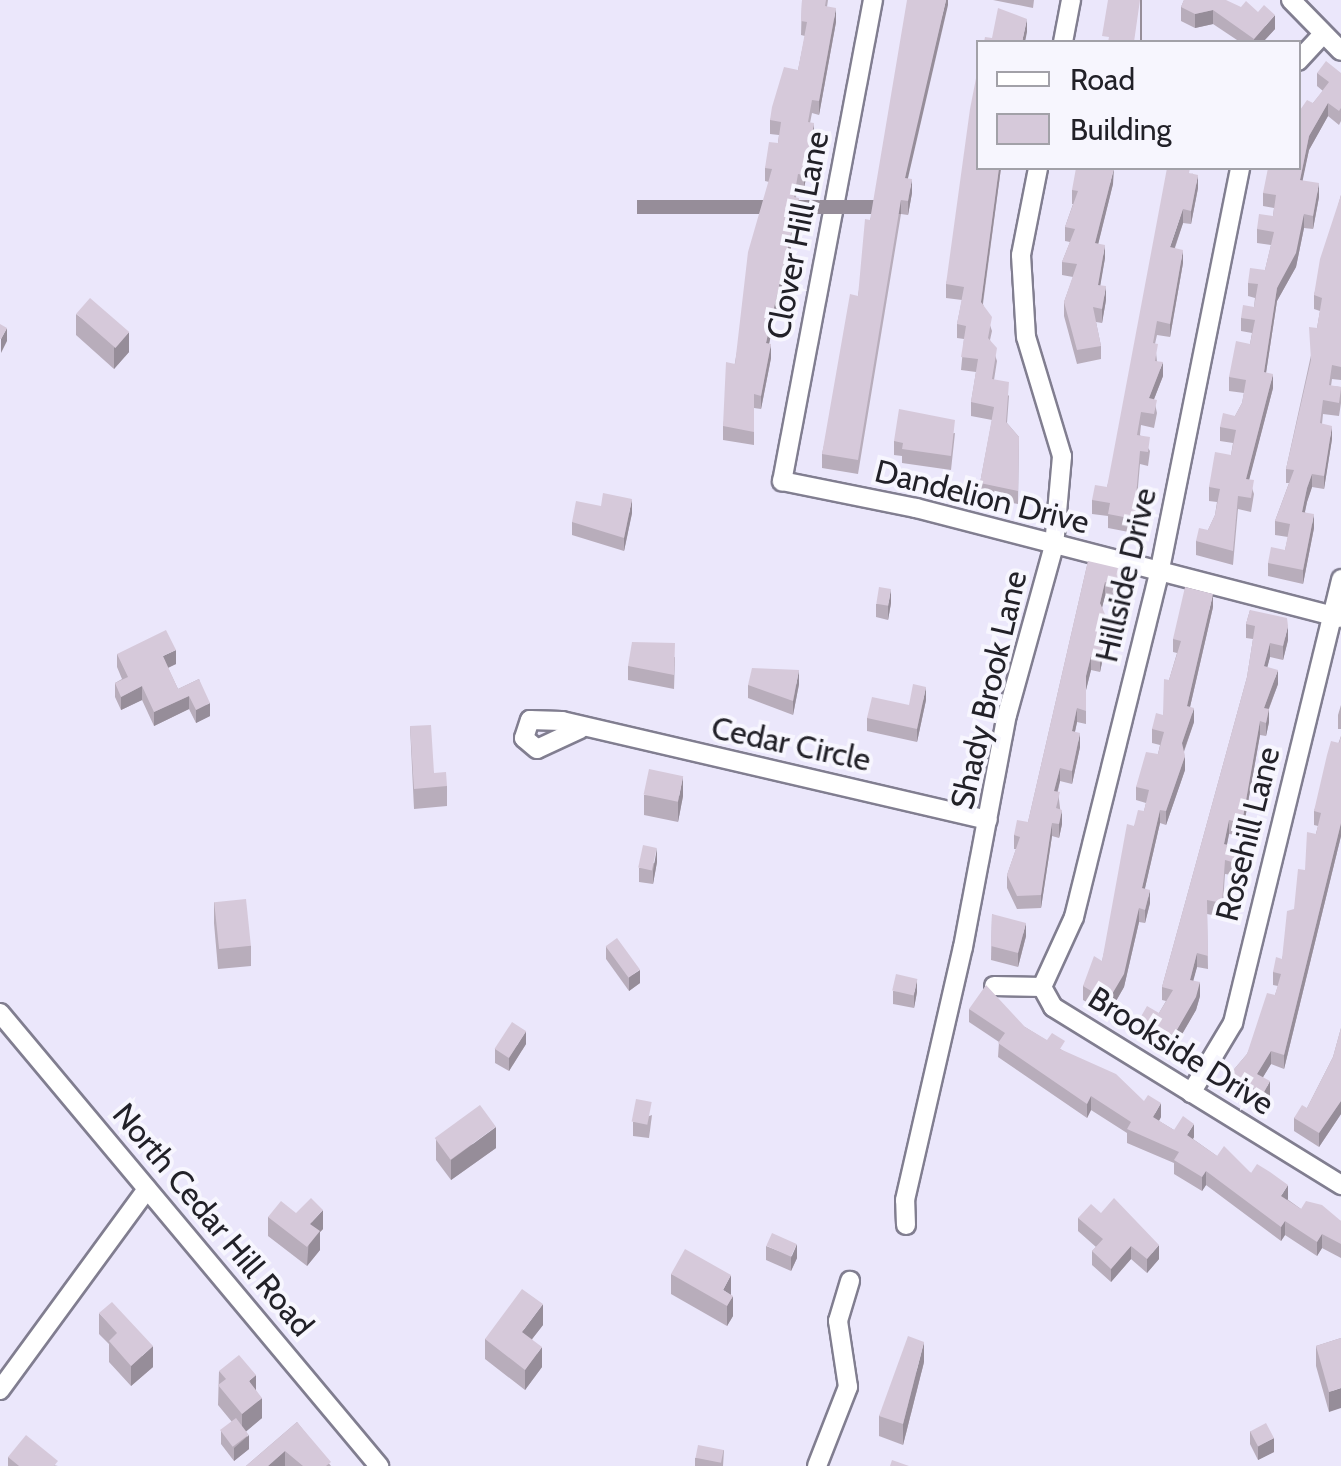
<!DOCTYPE html>
<html>
<head>
<meta charset="utf-8">
<style>
	body { margin:0 }
	#map { position:relative; width:1341px; height:1466px; overflow:hidden; background:#ebe7fb; font-family:Cabin,sans-serif }
	div>[style] { position:absolute }
	.roads { filter:drop-shadow(2px 0 #817e90) drop-shadow(-2px 0 #817e90) drop-shadow(0 2px #817e90) drop-shadow(0 -2px #817e90) }
	.minor>* { height:18px; margin:-9px; padding:0 9px; transform-origin:9px; border-radius:9px; background:#fff }
	.wall>* { inset:0; background:#b8adbb }
	.shaded-wall>* { inset:0; background:#968d99; transform-origin:0 0 }
	.building>* { inset:0; background:#d6c9da; transform-origin:0 0 }
	span { translate:-50% -50%; white-space:nowrap; text-align:center; line-height:1.15; -webkit-text-stroke:8px #f7f6fe; paint-order:stroke }
	.street-label { font-size:32px; color:#222128 }
	.legend { position:absolute; left:976px; top:40px; width:325px; height:130px; box-sizing:border-box; background:#f7f6fe; border:2px solid #a2a1a8; margin:0; padding:12px 18px; list-style:none; font-size:30px; color:#222128 }
	.legend li { display:flex; align-items:center; gap:20px; height:50px }
	.legend b { width:50px; border:2px solid #a2a1a8 }
</style>
</head>
<body>
<div id="map">
	<div class="roads">
		<div class="minor">
			<i style="left:873px;top:0;width:490px;rotate:100.7deg"></i>
			<i style="left:782px;top:481px;width:137px;rotate:11.4deg"></i>
			<i style="left:916px;top:508px;width:439px;rotate:14.5deg"></i>
			<i style="left:1291px;top:0;width:71px;rotate:45.6deg"></i>
			<i style="left:1063px;top:42px;width:43px;rotate:-79.2deg"></i>
			<i style="left:1298px;top:61px;width:37px;rotate:-47deg"></i>
			<i style="left:580px;top:729px;width:47px;rotate:155.1deg"></i>
			<i style="left:537px;top:749px;width:17px;rotate:-140deg"></i>
			<i style="left:524px;top:738px;width:19px;rotate:-72deg"></i>
			<i style="left:530px;top:720px;width:32px;rotate:2deg"></i>
			<i style="left:562px;top:721px;width:437px;rotate:13.1deg"></i>
			<i style="left:994px;top:986px;width:48px;rotate:1.2deg"></i>
			<i style="left:1042px;top:987px;width:77px;rotate:-65.4deg"></i>
			<i style="left:1074px;top:917px;width:353px;rotate:-76.1deg"></i>
			<i style="left:1159px;top:574px;width:414px;rotate:-78.7deg"></i>
			<i style="left:1042px;top:987px;width:23px;rotate:61deg"></i>
			<i style="left:1053px;top:1007px;width:339px;rotate:31.7deg"></i>
			<i style="left:0;top:1013px;width:591px;rotate:50.08deg"></i>
			<i style="left:1191px;top:1093px;width:82px;rotate:-59deg"></i>
			<i style="left:1233px;top:1023px;width:457px;rotate:-76.3deg"></i>
			<i style="left:906px;top:1225px;width:25px;rotate:-92deg"></i>
			<i style="left:905px;top:1200px;width:260px;rotate:-77.1deg"></i>
			<i style="left:963px;top:947px;width:236px;rotate:-79.3deg"></i>
			<i style="left:1007px;top:715px;width:175px;rotate:-74.5deg"></i>
			<i style="left:1054px;top:546px;width:90px;rotate:-84.9deg"></i>
			<i style="left:1062px;top:456px;width:124px;rotate:-106.8deg"></i>
			<i style="left:1026px;top:337px;width:82px;rotate:-93.5deg"></i>
			<i style="left:1021px;top:255px;width:89px;rotate:-78.9deg"></i>
			<i style="left:0;top:1390px;width:249px;rotate:-53.8deg"></i>
			<i style="left:817px;top:1466px;width:85px;rotate:-68.6deg"></i>
			<i style="left:848px;top:1387px;width:67px;rotate:-98.6deg"></i>
			<i style="left:838px;top:1321px;width:42px;rotate:-73.3deg"></i>
		</div>
	</div>
	<div class="wall">
		<i style="clip-path:polygon(802px 0,828px 0,827px 7px,836px 22px,819px 115px,812px 113px,810px 123px,814px 137px,812px 151px,804px 188px,798px 187px,796px 197px,799px 211px,769px 344px,771px 358px,761px 409px,754px 408px,754px 445px,723px 440px,723px 426px,769px 182px,765px 181px,765px 168px,778px 143px,779px 135px,770px 134px,770px 120px,798px 70px,805px 36px,801px 35px)"></i>
		<i style="clip-path:polygon(948px 0,907px 178px,912px 193px,908px 215px,901px 214px,858px 474px,822px 468px,822px 454px,858px 296px,870px 220px)"></i>
		<i style="clip-path:polygon(993px 0,1034px 0,1033px 8px)"></i>
		<i style="clip-path:polygon(1184px 0,1275px 29px,1263px 42px,1240px 42px,1213px 24px,1195px 28px,1181px 21px,1181px 7px)"></i>
		<i style="clip-path:polygon(1317px 73px,1341px 73px,1341px 121px,1339px 125px,1328px 116px,1309px 150px,1302px 180px,1319px 197px,1313px 229px,1304px 228px,1296px 267px,1277px 301px,1266px 373px,1273px 388px,1249px 479px,1254px 494px,1251px 512px,1238px 509px,1233px 565px,1196px 555px,1196px 541px,1208px 530px,1215px 515px,1217px 502px,1209px 501px,1209px 487px,1231px 455px,1233px 443px,1220px 441px,1220px 427px,1235px 416px,1242px 403px,1244px 393px,1229px 391px,1229px 377px,1250px 344px,1252px 333px,1241px 331px,1241px 318px,1254px 307px,1255px 298px,1248px 296px,1248px 283px,1265px 270px,1271px 245px,1257px 243px,1257px 229px,1273px 216px,1274px 208px,1263px 206px,1263px 193px,1298px 168px,1313px 103px,1323px 91px,1317px 86px)"></i>
		<i style="clip-path:polygon(978px 168px,1001px 168px,983px 304px,992px 331px,990px 340px,997px 361px,994px 380px,1009px 396px,1007px 423px,1019px 437px,1018px 504px,980px 497px,980px 483px,992px 420px,971px 416px,971px 402px,976px 372px,961px 370px,964px 339px,957px 338px,957px 324px,962px 300px,946px 298px,946px 284px)"></i>
		<i style="clip-path:polygon(1192px 173px,1198px 188px,1191px 224px,1183px 223px,1175px 248px,1183px 263px,1170px 337px,1157px 335px,1155px 344px,1157px 361px,1163px 376px,1154px 399px,1157px 413px,1154px 428px,1141px 425px,1140px 435px,1150px 451px,1148px 466px,1140px 464px,1134px 533px,1108px 528px,1108px 516px,1092px 514px,1092px 500px,1107px 487px)"></i>
		<i style="clip-path:polygon(1113px 184px,1098px 244px,1105px 258px,1100px 285px,1106px 300px,1102px 323px,1096px 322px,1101px 346px,1101px 359px,1077px 364px,1064px 316px,1064px 302px,1073px 277px,1062px 275px,1062px 262px,1070px 242px,1065px 241px,1065px 227px,1073px 204px,1072px 204px,1072px 190px)"></i>
		<i style="clip-path:polygon(1341px 195px,1341px 380px,1332px 379px,1331px 386px,1341px 387px,1341px 403px,1339px 416px,1323px 414px,1322px 424px,1332px 439px,1324px 489px,1312px 487px,1307px 502px,1305px 512px,1314px 528px,1303px 584px,1268px 576px,1268px 563px,1285px 550px,1288px 537px,1275px 535px,1275px 521px,1289px 483px,1286px 483px,1286px 469px,1317px 328px,1320px 311px,1314px 309px,1314px 295px)"></i>
		<i style="clip-path:polygon(76px 314px,129px 352px,114px 369px,76px 335px)"></i>
		<i style="clip-path:polygon(955px 433px,951px 470px,902px 463px,902px 456px,894px 455px,894px 441px)"></i>
		<i style="clip-path:polygon(632px 513px,624px 551px,572px 535px,572px 522px)"></i>
		<i style="clip-path:polygon(1088px 561px,1122px 583px,1118px 599px,1105px 596px,1102px 607px,1108px 634px,1100px 672px,1091px 670px,1086px 690px,1086px 724px,1077px 722px,1075px 732px,1080px 747px,1072px 784px,1060px 781px,1058px 791px,1062px 824px,1059px 838px,1052px 836px,1041px 908px,1017px 909px,1007px 888px,1007px 875px,1016px 849px,1014px 849px,1014px 835px,1028px 822px)"></i>
		<i style="clip-path:polygon(891px 603px,888px 620px,876px 617px,876px 604px)"></i>
		<i style="clip-path:polygon(1213px 607px,1190px 707px,1194px 722px,1184px 752px,1185px 770px,1166px 825px,1160px 823px,1145px 888px,1150px 903px,1145px 923px,1139px 922px,1124px 987px,1108px 1015px,1083px 1000px,1083px 986px,1102px 961px,1134px 826px,1144px 811px,1146px 803px,1136px 800px,1136px 787px,1158px 754px,1160px 745px,1152px 743px,1152px 729px,1163px 715px,1169px 680px,1177px 653px,1173px 652px,1173px 639px)"></i>
		<i style="clip-path:polygon(1250px 610px,1288px 640px,1283px 660px,1270px 657px,1267px 667px,1278px 684px,1269px 709px,1269px 722px,1266px 736px,1260px 735px,1242px 836px,1229px 834px,1227px 845px,1236px 860px,1232px 875px,1225px 874px,1222px 917px,1207px 914px,1208px 969px,1197px 967px,1193px 980px,1200px 996px,1196px 1010px,1174px 1048px,1139px 1034px,1139px 1020px,1159px 1013px,1166px 1001px,1162px 1000px,1162px 987px,1247px 677px,1253px 639px,1246px 638px,1246px 624px)"></i>
		<i style="clip-path:polygon(117px 654px,176px 664px,168px 668px,178px 689px,199px 679px,210px 716px,196px 723px,189px 709px,154px 726px,142px 700px,121px 710px,115px 697px,115px 683px,122px 679px,117px 667px)"></i>
		<i style="clip-path:polygon(675px 657px,674px 689px,628px 680px,628px 666px)"></i>
		<i style="clip-path:polygon(799px 684px,793px 715px,748px 698px,748px 685px)"></i>
		<i style="clip-path:polygon(926px 700px,917px 742px,867px 731px,867px 718px)"></i>
		<i style="clip-path:polygon(1341px 705px,1341px 729px,1338px 729px,1338px 715px)"></i>
		<i style="clip-path:polygon(410px 726px,434px 773px,447px 786px,447px 806px,414px 809px)"></i>
		<i style="clip-path:polygon(1341px 736px,1341px 836px,1284px 1069px,1271px 1064px,1263px 1077px,1270px 1095px,1263px 1107px,1230px 1088px,1230px 1074px,1247px 1054px,1275px 995px,1278px 986px,1273px 985px,1273px 972px,1282px 959px,1318px 826px,1314px 825px,1314px 811px)"></i>
		<i style="clip-path:polygon(644px 795px,683px 796px,678px 822px,644px 815px)"></i>
		<i style="clip-path:polygon(657px 862px,653px 884px,639px 882px,639px 868px)"></i>
		<i style="clip-path:polygon(214px 902px,251px 946px,251px 966px,218px 969px,214px 923px)"></i>
		<i style="clip-path:polygon(992px 914px,1026px 936px,1018px 967px,991px 960px)"></i>
		<i style="clip-path:polygon(606px 946px,640px 983px,629px 991px,606px 959px)"></i>
		<i style="clip-path:polygon(893px 991px,917px 992px,914px 1008px,893px 1004px)"></i>
		<i style="clip-path:polygon(969px 1009px,1025px 1027px,1065px 1052px,1161px 1117px,1159px 1121px,1174px 1130px,1194px 1137px,1193px 1139px,1217px 1156px,1251px 1173px,1301px 1209px,1341px 1221px,1341px 1258px,1322px 1248px,1317px 1256px,1285px 1235px,1281px 1241px,1206px 1185px,1202px 1191px,1174px 1174px,1174px 1163px,1127px 1143px,1127px 1133px,1091px 1110px,1087px 1118px,998px 1057px,999px 1042px,969px 1022px)"></i>
		<i style="clip-path:polygon(1341px 1028px,1341px 1114px,1319px 1147px,1294px 1131px,1294px 1118px,1307px 1108px,1333px 1057px)"></i>
		<i style="clip-path:polygon(526px 1044px,509px 1071px,495px 1063px,495px 1049px)"></i>
		<i style="clip-path:polygon(652px 1115px,649px 1138px,633px 1136px,633px 1122px)"></i>
		<i style="clip-path:polygon(436px 1139px,496px 1148px,451px 1180px,436px 1160px)"></i>
		<i style="clip-path:polygon(296px 1213px,323px 1229px,320px 1232px,320px 1250px,307px 1266px,268px 1236px,268px 1217px)"></i>
		<i style="clip-path:polygon(1101px 1213px,1159px 1259px,1147px 1273px,1131px 1259px,1111px 1282px,1092px 1265px,1092px 1251px,1096px 1247px,1078px 1231px,1078px 1218px)"></i>
		<i style="clip-path:polygon(766px 1246px,797px 1258px,791px 1271px,766px 1260px)"></i>
		<i style="clip-path:polygon(671px 1274px,731px 1294px,733px 1316px,727px 1326px,671px 1294px)"></i>
		<i style="clip-path:polygon(99px 1313px,153px 1367px,131px 1386px,109px 1362px,109px 1344px,99px 1334px)"></i>
		<i style="clip-path:polygon(543px 1325px,532px 1339px,542px 1367px,525px 1390px,485px 1359px,485px 1339px)"></i>
		<i style="clip-path:polygon(1341px 1338px,1329px 1412px,1316px 1366px,1316px 1346px)"></i>
		<i style="clip-path:polygon(924px 1362px,903px 1445px,879px 1436px,879px 1416px)"></i>
		<i style="clip-path:polygon(219px 1371px,256px 1390px,262px 1418px,246px 1431px,249px 1449px,234px 1461px,221px 1444px,221px 1431px,232px 1422px,218px 1405px)"></i>
		<i style="clip-path:polygon(297px 1422px,331px 1466px,246px 1466px)"></i>
		<i style="clip-path:polygon(1250px 1431px,1274px 1452px,1258px 1460px,1250px 1444px)"></i>
		<i style="clip-path:polygon(724px 1450px,723px 1466px,695px 1466px,695px 1458px)"></i>
		<i style="clip-path:polygon(8px 1457px,58px 1466px,8px 1466px)"></i>
	</div>
	<div class="shaded-wall">
		<i style="clip-path:polygon(946px 0,948px 0,948px 5px,905px 191px,905px 178px,909px 156px)"></i>
		<i style="left:1140px;top:0;width:2px;height:42px"></i>
		<i style="clip-path:polygon(836px 8px,836px 22px,819px 115px,819px 101px)"></i>
		<i style="clip-path:polygon(1213px 10px,1213px 24px,1195px 28px,1195px 14px)"></i>
		<i style="clip-path:polygon(1275px 15px,1275px 29px,1263px 42px,1254px 42px,1254px 39px)"></i>
		<i style="clip-path:polygon(1027px 19px,1027px 32px,1025px 42px,1022px 42px)"></i>
		<i style="clip-path:polygon(1328px 103px,1328px 116px,1309px 150px,1300px 193px,1300px 180px,1309px 136px)"></i>
		<i style="clip-path:polygon(814px 123px,814px 137px,804px 188px,804px 175px)"></i>
		<i style="clip-path:polygon(999px 168px,1001px 168px,981px 315px,981px 302px)"></i>
		<i style="clip-path:polygon(1114px 168px,1113px 184px,1095px 257px,1095px 243px)"></i>
		<i style="clip-path:polygon(1198px 175px,1198px 188px,1191px 224px,1191px 211px)"></i>
		<i style="clip-path:polygon(912px 179px,912px 193px,908px 215px,908px 201px)"></i>
		<i style="clip-path:polygon(1319px 183px,1319px 197px,1313px 229px,1313px 216px)"></i>
		<i style="clip-path:polygon(799px 198px,799px 211px,766px 357px,766px 343px)"></i>
		<i style="left:901px;top:200px;width:14px;height:264px;rotate:90deg"></i>
		<i style="clip-path:polygon(1183px 209px,1183px 223px,1170px 261px,1170px 247px)"></i>
		<i style="clip-path:polygon(1304px 214px,1304px 228px,1296px 267px,1277px 301px,1264px 386px,1264px 372px,1277px 288px)"></i>
		<i style="clip-path:polygon(1105px 245px,1105px 258px,1098px 299px,1098px 285px)"></i>
		<i style="clip-path:polygon(1183px 250px,1183px 263px,1170px 337px,1170px 324px)"></i>
		<i style="clip-path:polygon(1106px 286px,1106px 300px,1102px 323px,1102px 309px)"></i>
		<i style="clip-path:polygon(7px 328px,7px 341px,1px 353px,1px 339px)"></i>
		<i style="clip-path:polygon(129px 332px,129px 352px,114px 369px,114px 348px)"></i>
		<i style="clip-path:polygon(771px 344px,771px 358px,761px 409px,761px 396px)"></i>
		<i style="clip-path:polygon(1163px 362px,1163px 376px,1149px 412px,1149px 398px)"></i>
		<i style="clip-path:polygon(1273px 374px,1273px 388px,1246px 492px,1246px 479px)"></i>
		<i style="clip-path:polygon(1332px 426px,1332px 439px,1324px 489px,1324px 476px)"></i>
		<i style="clip-path:polygon(1312px 474px,1312px 487px,1307px 502px,1302px 525px,1302px 512px,1307px 488px)"></i>
		<i style="clip-path:polygon(632px 499px,632px 513px,624px 551px,624px 538px)"></i>
		<i style="clip-path:polygon(1314px 514px,1314px 528px,1303px 584px,1303px 570px)"></i>
		<i style="clip-path:polygon(1122px 569px,1122px 583px,1118px 599px,1118px 585px)"></i>
		<i style="clip-path:polygon(1105px 582px,1105px 596px,1100px 616px,1100px 603px)"></i>
		<i style="clip-path:polygon(891px 589px,891px 603px,888px 620px,888px 606px)"></i>
		<i style="clip-path:polygon(1213px 594px,1213px 607px,1187px 720px,1187px 706px)"></i>
		<i style="clip-path:polygon(1108px 621px,1108px 634px,1100px 672px,1100px 658px)"></i>
		<i style="clip-path:polygon(1288px 626px,1288px 640px,1283px 660px,1283px 646px)"></i>
		<i style="clip-path:polygon(1270px 643px,1270px 657px,1264px 680px,1264px 666px)"></i>
		<i style="clip-path:polygon(176px 650px,176px 664px,163px 670px,163px 656px)"></i>
		<i style="clip-path:polygon(1091px 656px,1091px 670px,1086px 690px,1086px 676px)"></i>
		<i style="clip-path:polygon(799px 670px,799px 684px,793px 715px,793px 701px)"></i>
		<i style="clip-path:polygon(1278px 670px,1278px 684px,1264px 721px,1264px 708px)"></i>
		<i style="clip-path:polygon(142px 686px,142px 700px,121px 710px,121px 697px)"></i>
		<i style="clip-path:polygon(926px 687px,926px 700px,917px 742px,917px 729px)"></i>
		<i style="clip-path:polygon(189px 696px,189px 709px,154px 726px,154px 712px)"></i>
		<i style="clip-path:polygon(210px 703px,210px 716px,196px 723px,196px 710px)"></i>
		<i style="clip-path:polygon(1077px 708px,1077px 722px,1072px 745px,1072px 731px)"></i>
		<i style="clip-path:polygon(1194px 708px,1194px 722px,1182px 756px,1182px 743px)"></i>
		<i style="clip-path:polygon(1269px 709px,1269px 722px,1266px 736px,1266px 723px)"></i>
		<i style="clip-path:polygon(1260px 721px,1260px 735px,1242px 836px,1242px 823px)"></i>
		<i style="clip-path:polygon(1080px 733px,1080px 747px,1072px 784px,1072px 771px)"></i>
		<i style="clip-path:polygon(1185px 756px,1185px 770px,1166px 825px,1166px 811px)"></i>
		<i style="clip-path:polygon(1060px 768px,1060px 781px,1054px 804px,1054px 791px)"></i>
		<i style="clip-path:polygon(683px 776px,683px 796px,678px 822px,678px 802px)"></i>
		<i style="clip-path:polygon(1062px 810px,1062px 824px,1059px 838px,1059px 824px)"></i>
		<i style="clip-path:polygon(1160px 810px,1160px 823px,1142px 901px,1142px 888px)"></i>
		<i style="clip-path:polygon(1229px 820px,1229px 834px,1224px 858px,1224px 844px)"></i>
		<i style="clip-path:polygon(1052px 823px,1052px 836px,1041px 908px,1041px 895px)"></i>
		<i style="clip-path:polygon(1341px 823px,1341px 836px,1284px 1069px,1284px 1055px)"></i>
		<i style="clip-path:polygon(1236px 847px,1236px 860px,1232px 875px,1232px 862px)"></i>
		<i style="clip-path:polygon(657px 848px,657px 862px,653px 884px,653px 871px)"></i>
		<i style="clip-path:polygon(1150px 890px,1150px 903px,1145px 923px,1145px 910px)"></i>
		<i style="clip-path:polygon(1139px 908px,1139px 922px,1124px 987px,1108px 1015px,1108px 1001px)"></i>
		<i style="clip-path:polygon(1026px 923px,1026px 936px,1018px 967px,1018px 953px)"></i>
		<i style="clip-path:polygon(1197px 953px,1197px 967px,1190px 993px,1190px 980px)"></i>
		<i style="clip-path:polygon(640px 970px,640px 983px,629px 991px,629px 977px)"></i>
		<i style="clip-path:polygon(917px 979px,917px 992px,914px 1008px,914px 995px)"></i>
		<i style="clip-path:polygon(1200px 982px,1200px 996px,1196px 1010px,1174px 1048px,1174px 1035px)"></i>
		<i style="clip-path:polygon(526px 1031px,526px 1044px,509px 1071px,509px 1058px)"></i>
		<i style="clip-path:polygon(1271px 1051px,1271px 1064px,1257px 1087px,1257px 1074px)"></i>
		<i style="clip-path:polygon(1270px 1081px,1270px 1095px,1263px 1107px,1263px 1094px)"></i>
		<i style="clip-path:polygon(1091px 1096px,1091px 1110px,1087px 1118px,1087px 1104px)"></i>
		<i style="clip-path:polygon(1341px 1101px,1341px 1114px,1319px 1147px,1319px 1133px)"></i>
		<i style="clip-path:polygon(1161px 1103px,1161px 1117px,1153px 1131px,1153px 1117px)"></i>
		<i style="clip-path:polygon(1194px 1124px,1194px 1137px,1187px 1149px,1187px 1135px)"></i>
		<i style="clip-path:polygon(496px 1127px,496px 1148px,451px 1180px,451px 1160px)"></i>
		<i style="clip-path:polygon(1206px 1171px,1206px 1185px,1202px 1191px,1202px 1177px)"></i>
		<i style="clip-path:polygon(1288px 1185px,1288px 1199px,1281px 1210px,1281px 1196px)"></i>
		<i style="clip-path:polygon(323px 1210px,323px 1229px,320px 1232px,320px 1250px,307px 1266px,310px 1224px)"></i>
		<i style="clip-path:polygon(1285px 1221px,1285px 1235px,1281px 1241px,1281px 1227px)"></i>
		<i style="clip-path:polygon(1322px 1234px,1322px 1248px,1317px 1256px,1317px 1242px)"></i>
		<i style="clip-path:polygon(797px 1244px,797px 1258px,791px 1271px,791px 1258px)"></i>
		<i style="clip-path:polygon(1159px 1245px,1159px 1259px,1147px 1273px,1147px 1259px)"></i>
		<i style="clip-path:polygon(1131px 1246px,1131px 1259px,1111px 1282px,1111px 1269px)"></i>
		<i style="clip-path:polygon(731px 1275px,731px 1295px,723px 1290px)"></i>
		<i style="clip-path:polygon(733px 1296px,733px 1316px,727px 1326px,727px 1306px)"></i>
		<i style="clip-path:polygon(543px 1304px,543px 1325px,522px 1352px,522px 1332px)"></i>
		<i style="clip-path:polygon(924px 1342px,924px 1362px,903px 1445px,903px 1424px)"></i>
		<i style="clip-path:polygon(153px 1346px,153px 1367px,131px 1386px,131px 1366px)"></i>
		<i style="clip-path:polygon(542px 1347px,542px 1367px,525px 1390px,525px 1370px)"></i>
		<i style="clip-path:polygon(256px 1375px,256px 1396px,249px 1381px)"></i>
		<i style="clip-path:polygon(1341px 1388px,1341px 1408px,1329px 1412px,1329px 1392px)"></i>
		<i style="clip-path:polygon(262px 1398px,262px 1418px,242px 1435px,242px 1414px)"></i>
		<i style="clip-path:polygon(249px 1435px,249px 1449px,234px 1461px,234px 1448px)"></i>
		<i style="clip-path:polygon(1274px 1438px,1274px 1452px,1258px 1460px,1258px 1446px)"></i>
		<i style="clip-path:polygon(285px 1451px,285px 1466px,268px 1466px)"></i>
	</div>
	<div class="building">
		<i style="clip-path:polygon(802px 0,826px 0,825px 6px,836px 8px,819px 101px,812px 100px,808px 122px,814px 123px,812px 137px,804px 175px,798px 174px,794px 197px,799px 198px,766px 343px,771px 344px,761px 396px,754px 394px,754px 432px,723px 426px,726px 362px,735px 364px,748px 252px,772px 169px,765px 168px,769px 142px,778px 143px,781px 122px,770px 120px,772px 107px,784px 67px,798px 70px,807px 22px,801px 21px)"></i>
		<i style="clip-path:polygon(907px 0,946px 0,905px 178px,912px 179px,908px 201px,901px 200px,858px 460px,822px 454px,850px 294px,858px 296px,865px 219px,870px 220px)"></i>
		<i style="clip-path:polygon(1108px 0,1140px 0,1134px 42px,1108px 42px,1109px 37px,1102px 36px)"></i>
		<i style="clip-path:polygon(1184px 0,1226px 0,1241px 7px,1246px 1px,1258px 12px,1264px 5px,1275px 15px,1254px 39px,1213px 10px,1195px 14px,1181px 7px)"></i>
		<i style="clip-path:polygon(998px 8px,1027px 19px,1022px 42px,984px 42px,985px 37px,992px 38px)"></i>
		<i style="clip-path:polygon(1326px 61px,1341px 73px,1341px 108px,1339px 111px,1328px 103px,1309px 136px,1300px 180px,1319px 183px,1313px 216px,1304px 214px,1296px 253px,1277px 288px,1264px 372px,1273px 374px,1246px 479px,1254px 480px,1251px 498px,1238px 496px,1233px 551px,1196px 541px,1199px 528px,1208px 530px,1215px 515px,1220px 489px,1209px 487px,1215px 452px,1231px 455px,1236px 430px,1220px 427px,1223px 413px,1235px 416px,1242px 403px,1246px 380px,1229px 377px,1236px 341px,1250px 344px,1255px 320px,1241px 318px,1243px 305px,1254px 307px,1258px 284px,1248px 283px,1250px 268px,1265px 270px,1274px 232px,1257px 229px,1259px 214px,1273px 216px,1276px 195px,1263px 193px,1268px 168px,1298px 168px,1298px 113px,1307px 100px,1313px 103px,1329px 82px,1317px 73px)"></i>
		<i style="clip-path:polygon(978px 68px,978px 168px,999px 168px,981px 302px,992px 317px,988px 338px,997px 348px,992px 379px,1009px 382px,1006px 422px,1019px 437px,1018px 491px,980px 483px,994px 407px,971px 402px,978px 359px,961px 357px,966px 326px,957px 324px,964px 287px,946px 284px,970px 109px)"></i>
		<i style="clip-path:polygon(1076px 168px,1114px 168px,1095px 243px,1105px 245px,1098px 285px,1106px 286px,1102px 309px,1093px 307px,1101px 346px,1077px 350px,1064px 302px,1077px 264px,1062px 262px,1075px 229px,1065px 227px,1078px 191px,1072px 190px)"></i>
		<i style="clip-path:polygon(1167px 168px,1190px 168px,1189px 173px,1198px 175px,1191px 211px,1183px 209px,1170px 247px,1183px 250px,1170px 324px,1157px 321px,1153px 343px,1158px 344px,1155px 361px,1163px 362px,1149px 398px,1157px 400px,1154px 414px,1141px 412px,1137px 435px,1150px 437px,1148px 452px,1140px 451px,1134px 519px,1108px 514px,1110px 503px,1092px 500px,1095px 485px,1107px 487px)"></i>
		<i style="clip-path:polygon(1341px 195px,1341px 367px,1332px 365px,1329px 385px,1341px 387px,1341px 389px,1339px 403px,1323px 400px,1320px 423px,1332px 426px,1324px 476px,1312px 474px,1307px 488px,1302px 512px,1314px 514px,1303px 570px,1268px 563px,1271px 547px,1285px 550px,1290px 524px,1275px 521px,1294px 470px,1286px 469px,1311px 360px,1309px 327px,1317px 328px,1322px 298px,1314px 295px,1320px 259px)"></i>
		<i style="left:90px;top:298px;width:52px;height:21px;rotate:41deg"></i>
		<i style="clip-path:polygon(0 324px,7px 328px,1px 339px,0 339px)"></i>
		<i style="clip-path:polygon(899px 409px,955px 420px,951px 456px,902px 449px,903px 443px,894px 441px)"></i>
		<i style="clip-path:polygon(603px 493px,632px 499px,624px 538px,572px 522px,576px 501px,601px 506px)"></i>
		<i style="clip-path:polygon(1088px 561px,1122px 569px,1118px 585px,1105px 582px,1100px 603px,1108px 621px,1100px 658px,1091px 656px,1086px 676px,1086px 711px,1077px 708px,1072px 731px,1080px 733px,1072px 771px,1060px 768px,1054px 791px,1060px 792px,1056px 808px,1062px 810px,1059px 824px,1052px 823px,1041px 895px,1017px 896px,1007px 875px,1020px 837px,1014px 835px,1017px 820px,1028px 822px)"></i>
		<i style="left:879px;top:587px;width:12px;height:17px;rotate:9deg"></i>
		<i style="clip-path:polygon(1185px 587px,1213px 594px,1187px 706px,1194px 708px,1182px 743px,1185px 756px,1166px 811px,1160px 810px,1142px 888px,1150px 890px,1145px 910px,1139px 908px,1124px 974px,1108px 1001px,1083px 986px,1094px 956px,1102px 961px,1127px 824px,1134px 826px,1138px 810px,1144px 811px,1149px 790px,1136px 787px,1146px 752px,1158px 754px,1164px 732px,1152px 729px,1156px 713px,1163px 715px,1164px 679px,1169px 680px,1181px 641px,1173px 639px)"></i>
		<i style="clip-path:polygon(1250px 610px,1287px 618px,1288px 626px,1283px 646px,1270px 643px,1264px 666px,1278px 670px,1264px 708px,1269px 709px,1266px 723px,1260px 721px,1242px 823px,1229px 820px,1224px 844px,1236px 847px,1232px 862px,1225px 860px,1222px 903px,1207px 900px,1208px 956px,1197px 953px,1190px 980px,1200px 982px,1196px 997px,1174px 1035px,1139px 1020px,1147px 1006px,1159px 1013px,1173px 990px,1162px 987px,1247px 677px,1255px 626px,1246px 624px)"></i>
		<i style="clip-path:polygon(166px 630px,176px 650px,163px 656px,178px 689px,199px 679px,210px 703px,196px 710px,189px 696px,154px 712px,142px 686px,121px 697px,115px 683px,128px 677px,117px 654px)"></i>
		<i style="clip-path:polygon(632px 642px,675px 643px,674px 675px,628px 666px)"></i>
		<i style="clip-path:polygon(752px 668px,799px 670px,793px 701px,748px 685px)"></i>
		<i style="clip-path:polygon(913px 684px,926px 687px,917px 729px,867px 718px,872px 697px,909px 705px)"></i>
		<i style="clip-path:polygon(431px 725px,434px 773px,446px 772px,447px 786px,414px 789px,410px 726px)"></i>
		<i style="clip-path:polygon(1341px 736px,1341px 823px,1284px 1055px,1271px 1051px,1257px 1074px,1270px 1081px,1263px 1094px,1230px 1074px,1247px 1054px,1267px 993px,1275px 995px,1281px 974px,1273px 972px,1276px 957px,1282px 959px,1287px 911px,1294px 909px,1298px 869px,1305px 870px,1307px 832px,1316px 834px,1321px 813px,1314px 811px,1327px 755px,1331px 741px,1339px 743px)"></i>
		<i style="left:649px;top:769px;width:35px;height:26px;rotate:12deg"></i>
		<i style="left:643px;top:845px;width:14px;height:23px;rotate:12deg"></i>
		<i style="left:246px;top:899px;width:47px;height:32px;rotate:84deg"></i>
		<i style="clip-path:polygon(992px 914px,1026px 923px,1018px 953px,991px 946px)"></i>
		<i style="left:617px;top:938px;width:39px;height:14px;rotate:54deg"></i>
		<i style="left:896px;top:974px;width:22px;height:17px;rotate:13deg"></i>
		<i style="clip-path:polygon(986px 985px,1025px 1027px,1047px 1040px,1052px 1033px,1065px 1041px,1060px 1049px,1116px 1074px,1144px 1101px,1148px 1095px,1161px 1103px,1153px 1117px,1174px 1130px,1183px 1116px,1194px 1124px,1187px 1135px,1217px 1156px,1224px 1146px,1251px 1173px,1257px 1164px,1270px 1172px,1288px 1185px,1281px 1196px,1301px 1209px,1306px 1201px,1322px 1205px,1341px 1221px,1341px 1244px,1322px 1234px,1317px 1242px,1285px 1221px,1281px 1227px,1206px 1171px,1202px 1177px,1174px 1160px,1179px 1152px,1127px 1129px,1131px 1122px,1091px 1096px,1087px 1104px,998px 1043px,1005px 1033px,969px 1009px)"></i>
		<i style="left:512px;top:1022px;width:17px;height:32px;rotate:33deg"></i>
		<i style="clip-path:polygon(1341px 1028px,1341px 1101px,1319px 1133px,1294px 1118px,1302px 1105px,1307px 1108px,1333px 1057px)"></i>
		<i style="left:636px;top:1099px;width:16px;height:23px;rotate:11deg"></i>
		<i style="left:480px;top:1105px;width:27px;height:56px;rotate:54deg"></i>
		<i style="clip-path:polygon(311px 1198px,323px 1210px,310px 1224px,320px 1231px,307px 1247px,268px 1217px,281px 1201px,296px 1213px)"></i>
		<i style="clip-path:polygon(1114px 1198px,1159px 1245px,1147px 1259px,1131px 1246px,1111px 1269px,1092px 1251px,1103px 1239px,1078px 1218px,1091px 1204px,1101px 1213px)"></i>
		<i style="left:772px;top:1233px;width:27px;height:14px;rotate:24deg"></i>
		<i style="clip-path:polygon(685px 1249px,731px 1275px,723px 1290px,733px 1296px,727px 1306px,671px 1274px)"></i>
		<i style="clip-path:polygon(522px 1289px,543px 1304px,522px 1332px,542px 1347px,525px 1370px,485px 1339px)"></i>
		<i style="clip-path:polygon(112px 1302px,153px 1346px,131px 1366px,109px 1341px,117px 1333px,99px 1313px)"></i>
		<i style="clip-path:polygon(908px 1336px,924px 1342px,903px 1424px,879px 1416px)"></i>
		<i style="clip-path:polygon(1341px 1338px,1341px 1388px,1329px 1392px,1316px 1346px)"></i>
		<i style="clip-path:polygon(239px 1355px,256px 1375px,249px 1381px,262px 1398px,242px 1414px,218px 1385px,226px 1379px,219px 1371px)"></i>
		<i style="left:236px;top:1418px;width:21px;height:20px;rotate:53deg"></i>
		<i style="clip-path:polygon(297px 1422px,331px 1462px,326px 1466px,303px 1466px,285px 1451px,268px 1466px,246px 1466px)"></i>
		<i style="left:1266px;top:1423px;width:17px;height:18px;rotate:62deg"></i>
		<i style="clip-path:polygon(26px 1435px,58px 1461px,54px 1466px,19px 1466px,8px 1457px)"></i>
		<i style="left:698px;top:1445px;width:26px;height:13px;rotate:11deg"></i>
		<i style="clip-path:polygon(892px 1460px,909px 1466px,890px 1466px)"></i>
	</div>
	<div class="street-label">
		<span style="left:798px;top:235px;rotate:-79deg">Clover Hill Lane</span>
		<span style="left:982px;top:497px;rotate:14deg">Dandelion Drive</span>
		<span style="left:1126px;top:575px;rotate:-77deg">Hillside Drive</span>
		<span style="left:989px;top:690px;rotate:-77deg">Shady Brook Lane</span>
		<span style="left:791px;top:744px;rotate:12deg">Cedar Circle</span>
		<span style="left:1248px;top:834px;rotate:-76deg">Rosehill Lane</span>
		<span style="left:1181px;top:1051px;rotate:32deg">Brookside Drive</span>
		<span style="left:213px;top:1220px;rotate:50deg">North Cedar Hill Road</span>
	</div>
	<ul class="legend">
	<li><b style="height:12px;background:#fff"></b>Road</li>
	<li><b style="height:28px;background:#d6c9da"></b>Building</li>
	</ul>
</div>
</body>
</html>
